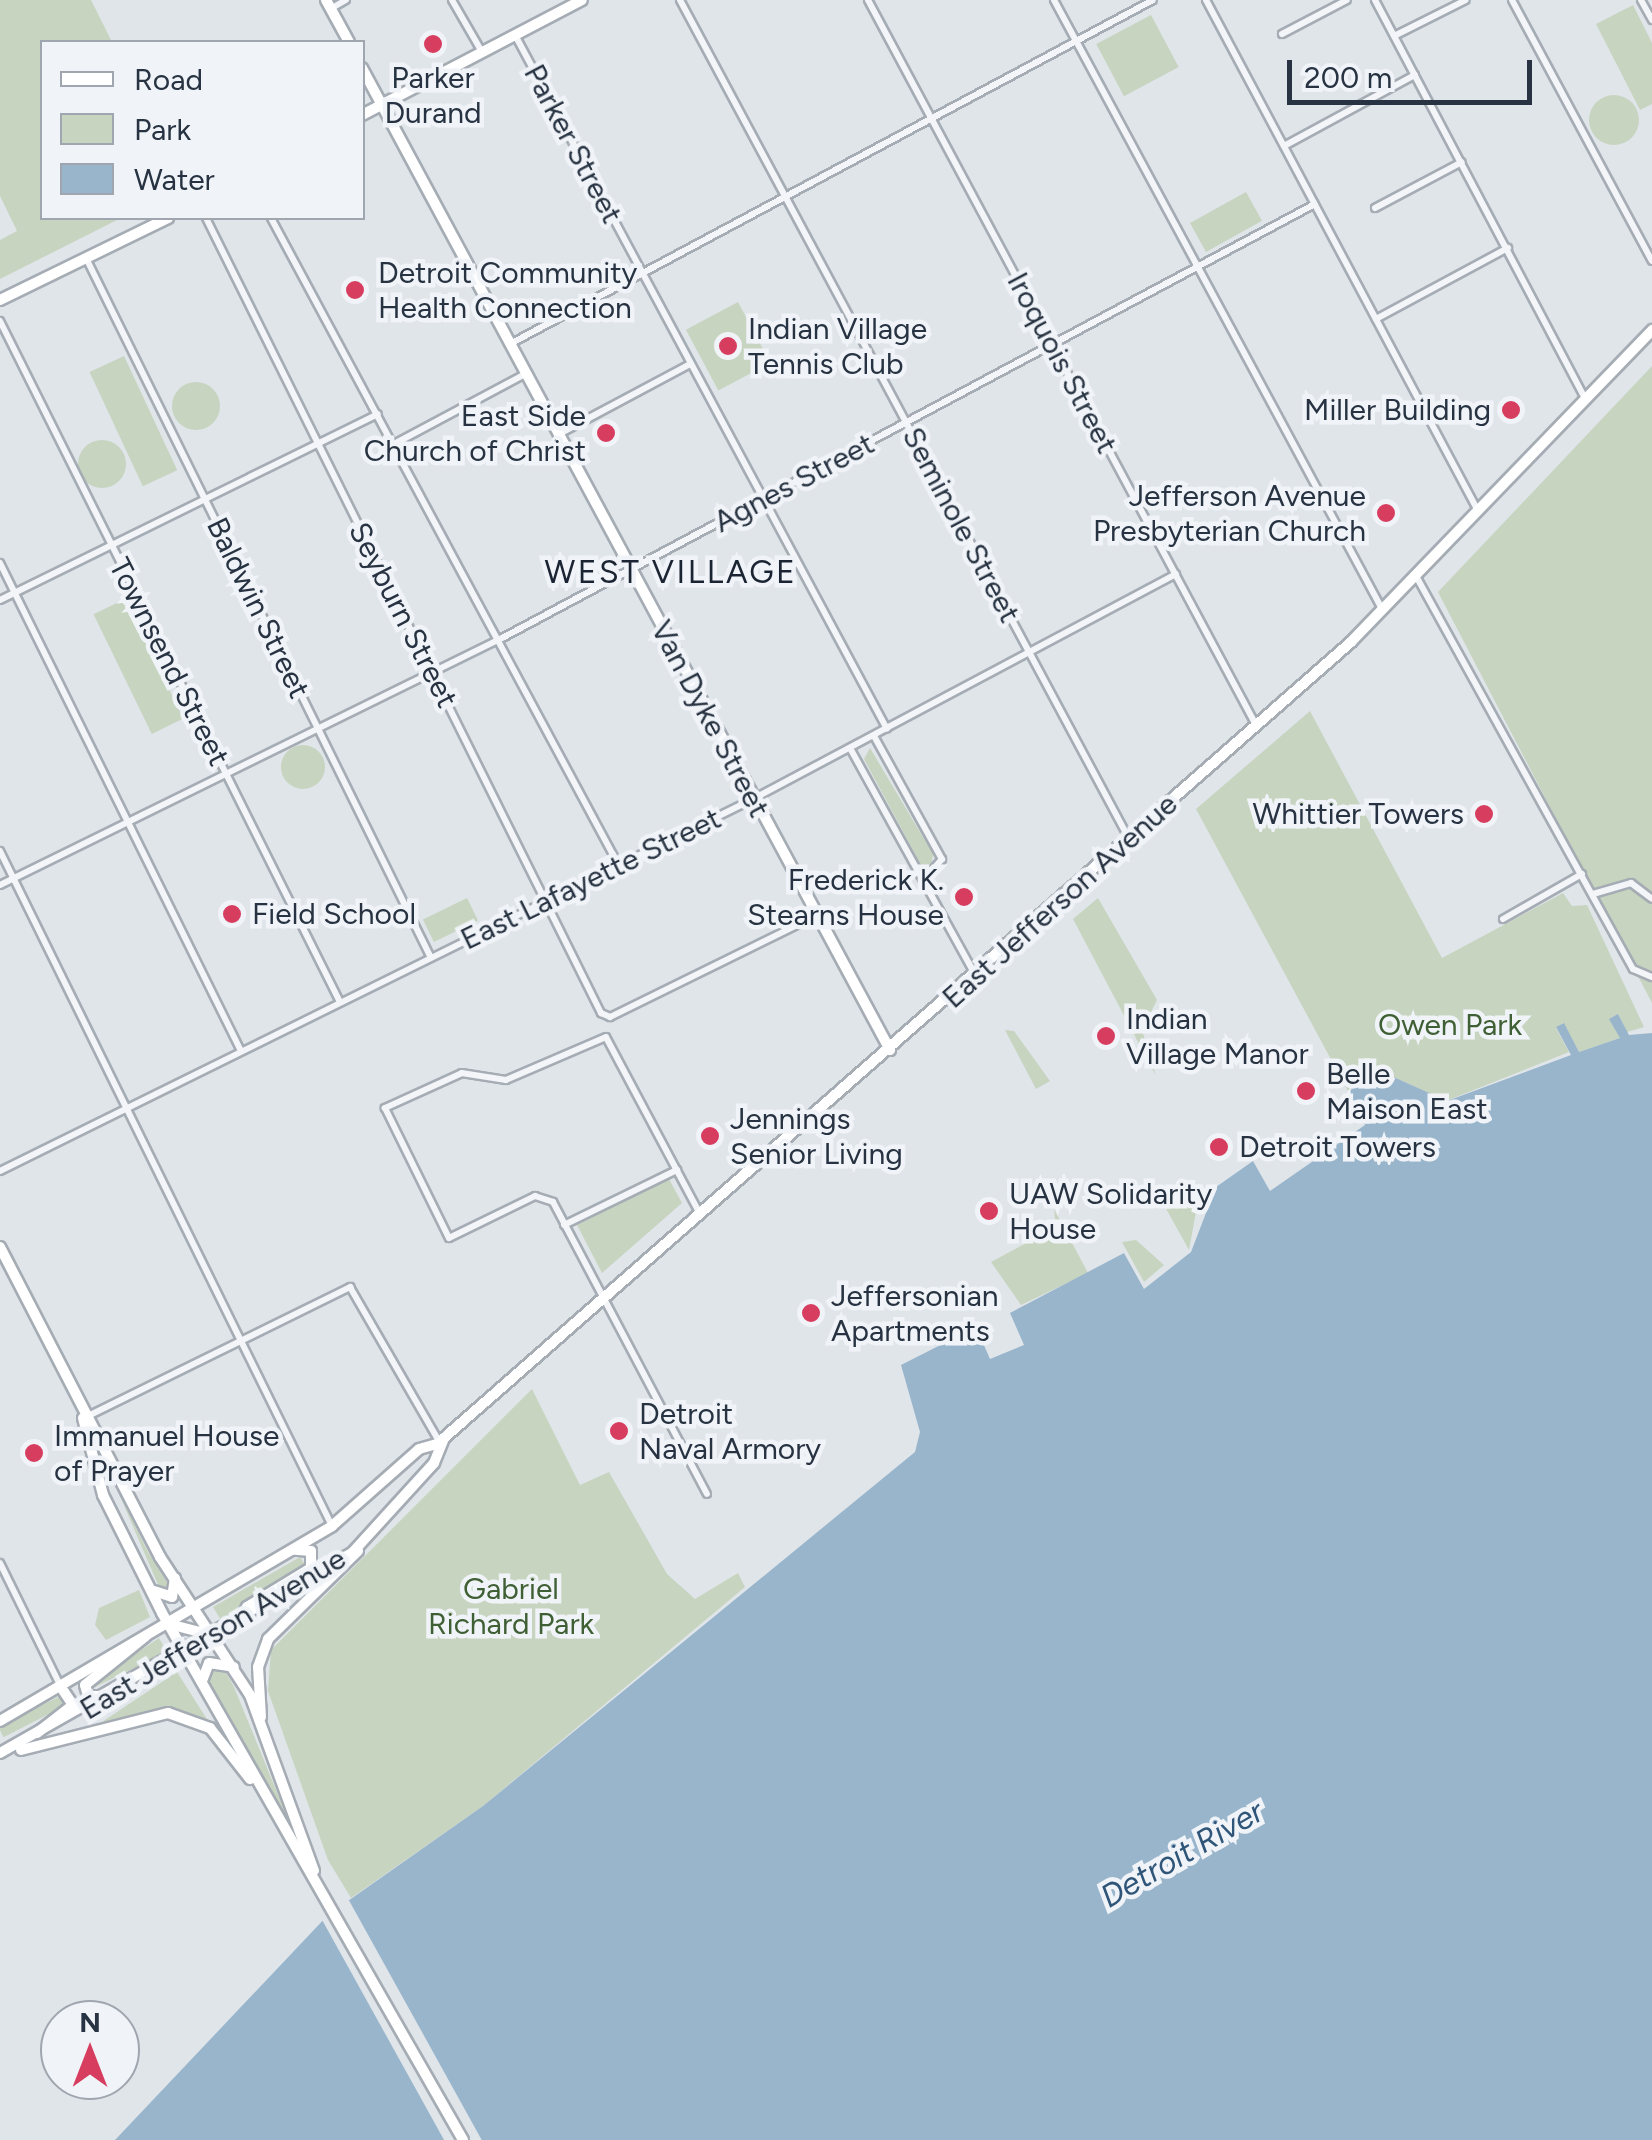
<!DOCTYPE html>
<html>
<head>
<meta charset="utf-8">
<style>
	body { margin:0 }
	#map { position:relative; width:1652px; height:2140px; overflow:hidden; background:#e0e5ea; font-family:Figtree,sans-serif }
	div>[style] { position:absolute }
	.green>* { inset:0; background:#c7d4c0; transform-origin:0 0 }
	.round { border-radius:50% }
	.water>* { inset:0; background:#98b5cc }
	.pier>* { inset:0; background:#e0e5ea; transform-origin:0 0 }
	.roads { filter:drop-shadow(2px 0 #a5acb4) drop-shadow(-2px 0 #a5acb4) drop-shadow(0 2px #a5acb4) drop-shadow(0 -2px #a5acb4) }
	.street>* { height:6px; margin:-3px; padding:0 3px; transform-origin:3px; border-radius:3px; background:#f3f5f8 }
	.secondary>* { height:10px; margin:-5px; padding:0 5px; transform-origin:5px; border-radius:5px; background:#fff }
	.dots>* { width:28px; height:28px; translate:-50% -50%; box-sizing:border-box; border:5px solid #f0f3f7; border-radius:50% }
	span { translate:-50% -50%; white-space:nowrap; text-align:center; line-height:1.15; -webkit-text-stroke:9px #f0f3f7; paint-order:stroke }
	.poi-label { font-size:30px; color:#273342 }
	.left { translate:0 -50%; text-align:left }
	.right { translate:-100% -50%; text-align:right }
	.street-label { font-size:30px; color:#273342 }
	.park-label { font-size:30px; color:#3f5f34 }
	.neighbourhood-label { font-size:32px; color:#1a2433; letter-spacing:2.5px }
	.water-label { font-size:32px; color:#2f5579; font-style:italic }
	.legend { position:absolute; left:40px; top:40px; width:325px; height:180px; box-sizing:border-box; background:#f0f3f7; border:2px solid #a0a6af; margin:0; padding:12px 18px; list-style:none; font-size:30px; color:#273342 }
	.legend li { display:flex; align-items:center; gap:20px; height:50px }
	.legend b { width:50px; border:2px solid #a0a6af }
	.north { position:absolute; left:40px; top:2000px; width:100px; height:100px; box-sizing:border-box; background:#f0f3f7; border:2px solid #a0a6af; border-radius:50%; rotate:0deg; font-size:28px; font-weight:700; line-height:40px; text-align:center; color:#273342 }
	.north::after { content:''; display:block; margin:auto; width:35px; height:45px; background:#d73d5f; clip-path:polygon(50% 0,100% 100%,50% 72%,0 100%) }
	.scale { position:absolute; left:1287px; top:60px; width:245px; height:45px; box-sizing:border-box; border:5px solid #273342; border-top:0; padding-left:12px; font-size:30px; line-height:35px; white-space:nowrap; color:#273342; -webkit-text-stroke:8px #f0f3f7; paint-order:stroke }
</style>
</head>
<body>
<div id="map">
	<div class="green">
		<i style="clip-path:polygon(0 0,91px 0,112px 42px,42px 42px,42px 218px,121px 218px,0 279px,0 240px,17px 231px,0 196px)"></i>
		<i style="clip-path:polygon(1633px 5px,1652px 43px,1652px 104px,1640px 110px,1596px 24px)"></i>
		<i style="left:1151px;top:15px;width:59px;height:62px;rotate:62deg"></i>
		<i class="round" style="left:1589px;top:95px;width:50px;height:50px"></i>
		<i style="left:1246px;top:192px;width:33px;height:64px;rotate:61deg"></i>
		<i style="left:738px;top:302px;width:69px;height:59px;rotate:62deg"></i>
		<i style="left:124px;top:356px;width:126px;height:38px;rotate:65deg"></i>
		<i style="clip-path:polygon(1652px 366px,1652px 1003px,1438px 592px)"></i>
		<i class="round" style="left:172px;top:382px;width:48px;height:48px"></i>
		<i class="round" style="left:78px;top:440px;width:48px;height:48px"></i>
		<i style="left:125px;top:599px;width:133px;height:35px;rotate:64deg"></i>
		<i style="clip-path:polygon(1310px 711px,1442px 958px,1563px 893px,1572px 906px,1587px 905px,1644px 1027px,1627px 1032px,1618px 1014px,1620px 1038px,1579px 1052px,1563px 1023px,1556px 1028px,1569px 1052px,1446px 1101px,1380px 1071px,1348px 1091px,1196px 809px)"></i>
		<i class="round" style="left:281px;top:745px;width:44px;height:44px"></i>
		<i style="clip-path:polygon(870px 748px,933px 854px,931px 867px,922px 867px,864px 759px)"></i>
		<i style="left:467px;top:898px;width:25px;height:49px;rotate:64deg"></i>
		<i style="clip-path:polygon(1098px 898px,1157px 1000px,1142px 1030px,1156px 1076px,1073px 919px)"></i>
		<i style="clip-path:polygon(1005px 1030px,1014px 1031px,1050px 1081px,1036px 1089px)"></i>
		<i style="clip-path:polygon(669px 1179px,682px 1203px,602px 1273px,577px 1225px)"></i>
		<i style="clip-path:polygon(1167px 1192px,1173px 1203px,1187px 1195px,1196px 1212px,1189px 1250px,1159px 1196px)"></i>
		<i style="clip-path:polygon(1054px 1209px,1088px 1273px,1021px 1305px,991px 1262px,1056px 1227px)"></i>
		<i style="clip-path:polygon(1136px 1240px,1164px 1265px,1144px 1282px,1122px 1242px)"></i>
		<i style="clip-path:polygon(532px 1389px,580px 1485px,609px 1472px,667px 1574px,695px 1599px,738px 1573px,745px 1587px,483px 1806px,351px 1898px,328px 1860px,268px 1691px,271px 1650px)"></i>
		<i style="clip-path:polygon(117px 1489px,148px 1552px,171px 1589px,159px 1587px)"></i>
		<i style="clip-path:polygon(300px 1557px,306px 1566px,221px 1620px,213px 1607px)"></i>
		<i style="clip-path:polygon(139px 1590px,150px 1617px,106px 1640px,95px 1625px,99px 1608px)"></i>
		<i style="clip-path:polygon(159px 1638px,167px 1652px,91px 1689px,94px 1681px)"></i>
		<i style="clip-path:polygon(210px 1668px,224px 1669px,234px 1687px,290px 1824px,206px 1679px)"></i>
		<i style="clip-path:polygon(177px 1672px,210px 1724px,167px 1708px,102px 1722px)"></i>
		<i style="left:60px;top:1696px;width:11px;height:69px;rotate:63deg"></i>
	</div>
	<div class="water">
		<i style="clip-path:polygon(1618px 1014px,1629px 1035px,1652px 1033px,1652px 2140px,115px 2140px,328px 1915px,483px 1806px,915px 1452px,920px 1432px,901px 1365px,976px 1327px,990px 1359px,1024px 1345px,1010px 1313px,1124px 1253px,1144px 1289px,1191px 1252px,1216px 1187px,1253px 1161px,1270px 1191px,1365px 1125px,1349px 1091px,1380px 1071px,1447px 1101px,1571px 1055px,1556px 1027px,1564px 1023px,1579px 1052px,1620px 1038px,1609px 1019px)"></i>
	</div>
	<div class="pier">
		<i style="left:346px;top:1895px;width:280px;height:33px;rotate:61deg"></i>
	</div>
	<div class="roads">
		<div class="street">
			<i style="left:452px;top:0;width:60px;rotate:60deg"></i>
			<i style="left:680px;top:0;width:949px;rotate:61.84deg"></i>
			<i style="left:868px;top:0;width:822px;rotate:61.85deg"></i>
			<i style="left:1054px;top:0;width:692px;rotate:61.69deg"></i>
			<i style="left:1206px;top:0;width:579px;rotate:61.97deg"></i>
			<i style="left:1375px;top:0;width:450px;rotate:62.2deg"></i>
			<i style="left:1512px;top:0;width:296px;rotate:61.8deg"></i>
			<i style="left:1641px;top:0;width:23px;rotate:61deg"></i>
			<i style="left:332px;top:8px;width:16px;rotate:-30deg"></i>
			<i style="left:1282px;top:34px;width:73px;rotate:-27.6deg"></i>
			<i style="left:515px;top:35px;width:787px;rotate:61.81deg"></i>
			<i style="left:1394px;top:36px;width:80px;rotate:-26.6deg"></i>
			<i style="left:1284px;top:146px;width:149px;rotate:-28.5deg"></i>
			<i style="left:1375px;top:208px;width:98px;rotate:-27.9deg"></i>
			<i style="left:206px;top:218px;width:888px;rotate:63.58deg"></i>
			<i style="left:601px;top:1013px;width:10px;rotate:24deg"></i>
			<i style="left:610px;top:1017px;width:229px;rotate:-26.2deg"></i>
			<i style="left:271px;top:218px;width:736px;rotate:61.76deg"></i>
			<i style="left:86px;top:258px;width:780px;rotate:63.76deg"></i>
			<i style="left:1376px;top:319px;width:150px;rotate:-28.3deg"></i>
			<i style="left:0;top:321px;width:761px;rotate:63.47deg"></i>
			<i style="left:510px;top:344px;width:729px;rotate:-28.15deg"></i>
			<i style="left:559px;top:434px;width:149px;rotate:-28.1deg"></i>
			<i style="left:394px;top:444px;width:149px;rotate:-28.1deg"></i>
			<i style="left:0;top:563px;width:544px;rotate:63.72deg"></i>
			<i style="left:1416px;top:576px;width:449px;rotate:61.1deg"></i>
			<i style="left:1633px;top:969px;width:21px;rotate:23deg"></i>
			<i style="left:0;top:600px;width:421px;rotate:-26.2deg"></i>
			<i style="left:874px;top:736px;width:141px;rotate:61.1deg"></i>
			<i style="left:942px;top:859px;width:29px;rotate:131deg"></i>
			<i style="left:850px;top:748px;width:263px;rotate:61.1deg"></i>
			<i style="left:0;top:851px;width:752px;rotate:63.81deg"></i>
			<i style="left:0;top:885px;width:562px;rotate:-26.2deg"></i>
			<i style="left:504px;top:637px;width:919px;rotate:-28.1deg"></i>
			<i style="left:1593px;top:894px;width:40px;rotate:-16deg"></i>
			<i style="left:1631px;top:883px;width:26px;rotate:37deg"></i>
			<i style="left:1503px;top:919px;width:91px;rotate:-29.7deg"></i>
			<i style="left:0;top:1171px;width:840px;rotate:-26.29deg"></i>
			<i style="left:753px;top:799px;width:479px;rotate:-28deg"></i>
			<i style="left:700px;top:1214px;width:200px;rotate:-118deg"></i>
			<i style="left:606px;top:1037px;width:109px;rotate:156.7deg"></i>
			<i style="left:506px;top:1080px;width:45px;rotate:-171deg"></i>
			<i style="left:462px;top:1073px;width:85px;rotate:155.6deg"></i>
			<i style="left:385px;top:1108px;width:145px;rotate:63.8deg"></i>
			<i style="left:449px;top:1238px;width:96px;rotate:-26deg"></i>
			<i style="left:535px;top:1196px;width:19px;rotate:18deg"></i>
			<i style="left:553px;top:1202px;width:330px;rotate:62.2deg"></i>
			<i style="left:564px;top:1225px;width:126px;rotate:-26deg"></i>
			<i style="left:84px;top:1418px;width:297px;rotate:-26.2deg"></i>
			<i style="left:350px;top:1287px;width:180px;rotate:60deg"></i>
			<i style="left:0;top:1563px;width:136px;rotate:63.8deg"></i>
		</div>
		<div class="secondary">
			<i style="left:326px;top:0;width:48px;rotate:61.3deg"></i>
			<i style="left:362px;top:68px;width:1115px;rotate:61.73deg"></i>
			<i style="left:362px;top:115px;width:248px;rotate:-27.6deg"></i>
			<i style="left:0;top:300px;width:187px;rotate:-26deg"></i>
			<i style="left:0;top:1247px;width:349px;rotate:62.7deg"></i>
			<i style="left:160px;top:1557px;width:165px;rotate:56.9deg"></i>
			<i style="left:250px;top:1695px;width:187px;rotate:70deg"></i>
			<i style="left:83px;top:1418px;width:80px;rotate:75.4deg"></i>
			<i style="left:103px;top:1495px;width:132px;rotate:63.4deg"></i>
			<i style="left:162px;top:1613px;width:607px;rotate:60.27deg"></i>
			<i style="left:154px;top:1591px;width:19px;rotate:18deg"></i>
			<i style="left:172px;top:1597px;width:19px;rotate:-81deg"></i>
			<i style="left:239px;top:1622px;width:17px;rotate:-62deg"></i>
			<i style="left:247px;top:1607px;width:75px;rotate:-31.4deg"></i>
			<i style="left:311px;top:1568px;width:17px;rotate:-90deg"></i>
			<i style="left:311px;top:1551px;width:16px;rotate:-176deg"></i>
			<i style="left:169px;top:1624px;width:48px;rotate:14.6deg"></i>
			<i style="left:202px;top:1681px;width:19px;rotate:-69deg"></i>
			<i style="left:209px;top:1663px;width:25px;rotate:9deg"></i>
			<i style="left:108px;top:1696px;width:20px;rotate:180deg"></i>
			<i style="left:88px;top:1696px;width:11px;rotate:-105deg"></i>
			<i style="left:85px;top:1685px;width:78px;rotate:-38.8deg"></i>
			<i style="left:261px;top:1717px;width:50px;rotate:-93.4deg"></i>
			<i style="left:258px;top:1667px;width:30px;rotate:-70deg"></i>
			<i style="left:268px;top:1639px;width:126px;rotate:-44.4deg"></i>
			<i style="left:0;top:1721px;width:385px;rotate:-30.4deg"></i>
			<i style="left:332px;top:1526px;width:116px;rotate:-41.5deg"></i>
			<i style="left:419px;top:1449px;width:22px;rotate:-16deg"></i>
			<i style="left:37px;top:1733px;width:46px;rotate:-37.9deg"></i>
			<i style="left:73px;top:1705px;width:23px;rotate:-124deg"></i>
			<i style="left:21px;top:1750px;width:152px;rotate:-14.1deg"></i>
			<i style="left:168px;top:1713px;width:45px;rotate:19.7deg"></i>
			<i style="left:210px;top:1728px;width:65px;rotate:51.9deg"></i>
			<i style="left:0;top:1753px;width:405px;rotate:-29.6deg"></i>
			<i style="left:352px;top:1553px;width:122px;rotate:-47.7deg"></i>
			<i style="left:434px;top:1463px;width:27px;rotate:-68deg"></i>
			<i style="left:444px;top:1438px;width:1207px;rotate:-41.27deg"></i>
			<i style="left:1351px;top:642px;width:434px;rotate:-46deg"></i>
		</div>
	</div>
	<div class="dots">
		<i style="left:433px;top:44px;background:#d73d5f"></i>
		<i style="left:355px;top:290px;background:#d73d5f"></i>
		<i style="left:728px;top:346px;background:#d73d5f"></i>
		<i style="left:1511px;top:410px;background:#d73d5f"></i>
		<i style="left:606px;top:433px;background:#d73d5f"></i>
		<i style="left:1386px;top:513px;background:#d73d5f"></i>
		<i style="left:1484px;top:814px;background:#d73d5f"></i>
		<i style="left:964px;top:897px;background:#d73d5f"></i>
		<i style="left:232px;top:914px;background:#d73d5f"></i>
		<i style="left:1106px;top:1036px;background:#d73d5f"></i>
		<i style="left:1306px;top:1091px;background:#d73d5f"></i>
		<i style="left:710px;top:1136px;background:#d73d5f"></i>
		<i style="left:1219px;top:1147px;background:#d73d5f"></i>
		<i style="left:989px;top:1211px;background:#d73d5f"></i>
		<i style="left:811px;top:1313px;background:#d73d5f"></i>
		<i style="left:619px;top:1431px;background:#d73d5f"></i>
		<i style="left:34px;top:1453px;background:#d73d5f"></i>
	</div>
	<div class="poi-label">
		<span style="left:433px;top:95px">Parker<br>Durand</span>
		<span class="left" style="left:378px;top:290px">Detroit Community<br>Health Connection</span>
		<span class="left" style="left:748px;top:346px">Indian Village<br>Tennis Club</span>
		<span class="right" style="left:1491px;top:410px">Miller Building</span>
		<span class="right" style="left:586px;top:433px">East Side<br>Church of Christ</span>
		<span class="right" style="left:1366px;top:513px">Jefferson Avenue<br>Presbyterian Church</span>
		<span class="right" style="left:1464px;top:814px">Whittier Towers</span>
		<span class="right" style="left:944px;top:897px">Frederick K.<br>Stearns House</span>
		<span class="left" style="left:252px;top:914px">Field School</span>
		<span class="left" style="left:1126px;top:1036px">Indian<br>Village Manor</span>
		<span class="left" style="left:1326px;top:1091px">Belle<br>Maison East</span>
		<span class="left" style="left:730px;top:1136px">Jennings<br>Senior Living</span>
		<span class="left" style="left:1239px;top:1147px">Detroit Towers</span>
		<span class="left" style="left:1009px;top:1211px">UAW Solidarity<br>House</span>
		<span class="left" style="left:831px;top:1313px">Jeffersonian<br>Apartments</span>
		<span class="left" style="left:639px;top:1431px">Detroit<br>Naval Armory</span>
		<span class="left" style="left:54px;top:1453px">Immanuel House<br>of Prayer</span>
	</div>
	<div class="street-label">
		<span style="left:573px;top:144px;rotate:62deg">Parker Street</span>
		<span style="left:1062px;top:363px;rotate:62deg">Iroquois Street</span>
		<span style="left:794px;top:483px;rotate:-28deg">Agnes Street</span>
		<span style="left:961px;top:525px;rotate:62deg">Seminole Street</span>
		<span style="left:258px;top:608px;rotate:64deg">Baldwin Street</span>
		<span style="left:403px;top:615px;rotate:63deg">Seyburn Street</span>
		<span style="left:169px;top:662px;rotate:63deg">Townsend Street</span>
		<span style="left:710px;top:719px;rotate:62deg">Van Dyke Street</span>
		<span style="left:591px;top:879px;rotate:-26deg">East Lafayette Street</span>
		<span style="left:1060px;top:901px;rotate:-42deg">East Jefferson Avenue</span>
		<span style="left:213px;top:1634px;rotate:-31deg">East Jefferson Avenue</span>
	</div>
	<div class="park-label">
		<span style="left:1450px;top:1025px">Owen Park</span>
		<span style="left:511px;top:1606px">Gabriel<br>Richard Park</span>
	</div>
	<div class="neighbourhood-label">
		<span style="left:671px;top:572px">WEST VILLAGE</span>
	</div>
	<div class="water-label">
		<span style="left:1182px;top:1854px;rotate:-30deg">Detroit River</span>
	</div>
	<ul class="legend">
	<li><b style="height:12px;background:#fff"></b>Road</li>
	<li><b style="height:28px;background:#c7d4c0"></b>Park</li>
	<li><b style="height:28px;background:#98b5cc"></b>Water</li>
	</ul>
	<div class="north">N</div>
	<div class="scale">200 m</div>
</div>
</body>
</html>
